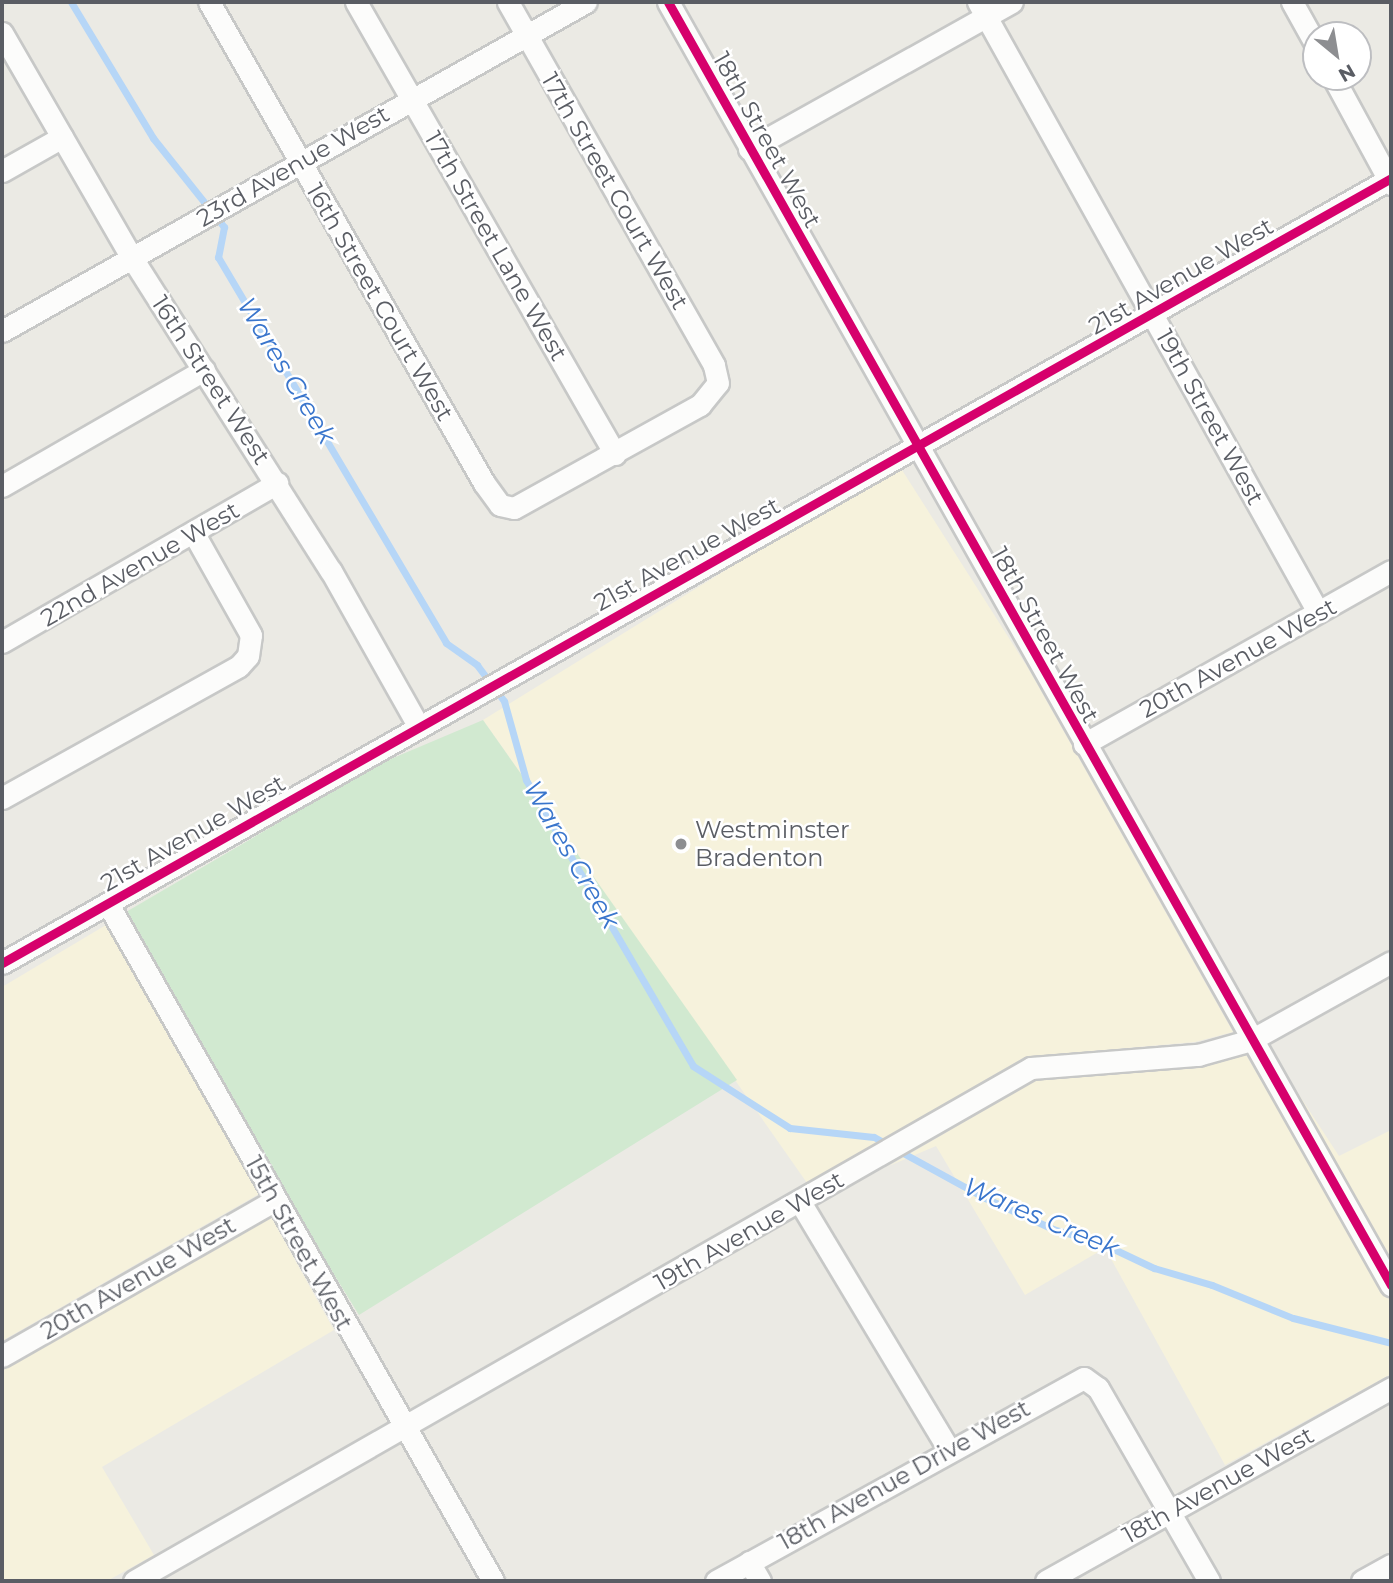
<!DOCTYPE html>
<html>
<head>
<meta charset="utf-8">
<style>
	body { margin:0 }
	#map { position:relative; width:1393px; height:1583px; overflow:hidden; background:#ebeae4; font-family:Montserrat,sans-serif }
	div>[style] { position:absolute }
	.commercial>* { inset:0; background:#f6f2dc }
	.green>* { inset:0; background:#d1e9d0 }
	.stream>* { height:7px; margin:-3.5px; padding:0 3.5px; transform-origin:3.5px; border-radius:3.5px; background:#b6d6f7 }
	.roads { filter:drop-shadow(2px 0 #c7c8c7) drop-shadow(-2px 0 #c7c8c7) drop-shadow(0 2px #c7c8c7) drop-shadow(0 -2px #c7c8c7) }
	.minor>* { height:21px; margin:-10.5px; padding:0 10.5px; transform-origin:10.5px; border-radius:10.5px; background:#fcfcfb }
	.cycleway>* { height:9px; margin:-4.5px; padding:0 4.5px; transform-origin:4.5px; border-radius:4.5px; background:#d6006c }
	.dots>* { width:19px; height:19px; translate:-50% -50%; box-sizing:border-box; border:4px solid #fff; border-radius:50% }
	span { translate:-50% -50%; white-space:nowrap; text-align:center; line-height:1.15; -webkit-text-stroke:5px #fff; paint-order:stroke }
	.street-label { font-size:24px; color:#5a5d64 }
	.poi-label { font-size:24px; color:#5a5d64 }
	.left { translate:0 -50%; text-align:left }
	.water-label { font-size:26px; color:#3975cc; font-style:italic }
	.frame { position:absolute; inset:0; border:4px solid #5a5d64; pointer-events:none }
	.north { position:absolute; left:1302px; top:21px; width:70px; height:70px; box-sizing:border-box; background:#fff; border:2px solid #bdbec1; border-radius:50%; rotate:150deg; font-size:19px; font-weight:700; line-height:28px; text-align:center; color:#5a5d64 }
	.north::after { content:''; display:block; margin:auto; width:24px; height:32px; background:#8d8e91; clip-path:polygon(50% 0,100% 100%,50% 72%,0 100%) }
</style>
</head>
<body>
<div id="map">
	<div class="commercial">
		<i style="clip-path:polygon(902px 470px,1028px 668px,1233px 1032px,1195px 1042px,1025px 1057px,807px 1183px,483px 720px,747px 557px)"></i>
		<i style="clip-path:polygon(106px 925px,259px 1194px,2px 1341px,2px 987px)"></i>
		<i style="clip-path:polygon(1267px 1046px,1339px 1156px,1391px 1130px,1391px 1261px)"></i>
		<i style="clip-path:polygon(1246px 1055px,1391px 1303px,1391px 1374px,1225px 1465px,1105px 1248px,1025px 1295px,936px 1146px,889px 1166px,1036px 1080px,1200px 1068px)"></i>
		<i style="clip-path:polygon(271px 1217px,334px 1330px,102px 1467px,154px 1555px,107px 1581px,2px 1581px,2px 1371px)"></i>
	</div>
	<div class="green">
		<i style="clip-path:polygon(483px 720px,737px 1080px,359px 1315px,290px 1203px,126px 912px,379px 764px)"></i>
	</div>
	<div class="stream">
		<i style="left:71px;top:2px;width:159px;rotate:58.9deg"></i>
		<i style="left:153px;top:138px;width:114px;rotate:51.4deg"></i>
		<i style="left:224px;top:227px;width:31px;rotate:101deg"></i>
		<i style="left:218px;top:257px;width:448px;rotate:59.4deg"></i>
		<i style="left:446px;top:643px;width:38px;rotate:35deg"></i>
		<i style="left:477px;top:665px;width:45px;rotate:53.1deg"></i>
		<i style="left:504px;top:701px;width:82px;rotate:74.4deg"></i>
		<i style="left:526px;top:780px;width:331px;rotate:59.7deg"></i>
		<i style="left:693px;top:1066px;width:115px;rotate:32.6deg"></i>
		<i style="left:790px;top:1128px;width:84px;rotate:6.1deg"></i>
		<i style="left:874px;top:1137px;width:124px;rotate:28.8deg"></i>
		<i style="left:983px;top:1197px;width:77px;rotate:24.6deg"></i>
		<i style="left:1053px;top:1229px;width:50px;rotate:16.3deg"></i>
		<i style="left:1101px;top:1243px;width:59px;rotate:25.3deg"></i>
		<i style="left:1154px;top:1268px;width:60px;rotate:16.3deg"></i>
		<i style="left:1212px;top:1285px;width:87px;rotate:22.2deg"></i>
		<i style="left:1293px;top:1318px;width:101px;rotate:14.3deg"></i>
	</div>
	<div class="roads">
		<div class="minor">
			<i style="left:209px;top:2px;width:554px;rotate:60.24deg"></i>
			<i style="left:484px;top:483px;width:27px;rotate:54deg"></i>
			<i style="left:500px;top:505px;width:14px;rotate:12deg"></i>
			<i style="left:514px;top:508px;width:213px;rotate:-29deg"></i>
			<i style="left:700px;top:405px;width:28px;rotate:-51deg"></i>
			<i style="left:718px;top:383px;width:18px;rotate:-103deg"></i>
			<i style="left:714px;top:365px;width:417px;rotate:-119.6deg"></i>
			<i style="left:356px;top:2px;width:521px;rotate:60.19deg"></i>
			<i style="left:668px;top:2px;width:1473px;rotate:60.6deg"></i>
			<i style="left:978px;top:2px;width:698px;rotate:60.87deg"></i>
			<i style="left:1292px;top:2px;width:49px;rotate:60.8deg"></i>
			<i style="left:2px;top:33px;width:260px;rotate:60deg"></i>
			<i style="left:132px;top:258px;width:371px;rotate:57.6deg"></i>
			<i style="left:331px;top:571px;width:179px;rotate:60.6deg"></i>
			<i style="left:1333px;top:77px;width:122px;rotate:61.5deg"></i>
			<i style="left:749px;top:149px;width:301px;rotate:-29.2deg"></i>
			<i style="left:2px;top:171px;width:69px;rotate:-29.5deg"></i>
			<i style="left:2px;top:331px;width:670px;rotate:-29.4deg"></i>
			<i style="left:2px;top:486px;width:233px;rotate:-29.9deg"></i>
			<i style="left:2px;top:642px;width:318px;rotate:-30deg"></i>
			<i style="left:1084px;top:744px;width:352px;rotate:-29.4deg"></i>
			<i style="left:2px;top:798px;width:271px;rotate:-29.1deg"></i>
			<i style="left:239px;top:666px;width:13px;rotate:-48deg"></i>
			<i style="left:248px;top:656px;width:21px;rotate:-82deg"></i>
			<i style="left:251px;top:635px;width:116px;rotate:-119.4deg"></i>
			<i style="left:108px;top:904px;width:779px;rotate:60.37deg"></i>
			<i style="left:2px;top:963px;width:1595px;rotate:-29.47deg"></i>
			<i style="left:800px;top:1202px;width:289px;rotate:59deg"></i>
			<i style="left:2px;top:1356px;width:314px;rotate:-29.7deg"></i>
			<i style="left:749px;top:1562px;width:22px;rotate:60deg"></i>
			<i style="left:134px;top:1581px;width:1033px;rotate:-29.77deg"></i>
			<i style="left:1031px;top:1068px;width:168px;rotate:-4.5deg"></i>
			<i style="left:1198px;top:1055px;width:55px;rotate:-15.8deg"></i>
			<i style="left:1251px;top:1040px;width:160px;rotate:-29.1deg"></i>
			<i style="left:716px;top:1581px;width:420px;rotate:-28.9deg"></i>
			<i style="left:1084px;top:1378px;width:17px;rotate:36deg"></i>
			<i style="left:1098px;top:1388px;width:223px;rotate:60.1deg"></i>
			<i style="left:1046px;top:1581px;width:395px;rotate:-29.2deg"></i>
			<i style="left:1362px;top:1581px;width:33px;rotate:-29deg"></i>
		</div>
	</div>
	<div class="cycleway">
		<i style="left:668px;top:2px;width:1473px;rotate:60.6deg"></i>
		<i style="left:2px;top:963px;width:1595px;rotate:-29.47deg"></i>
	</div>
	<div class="dots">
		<i style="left:681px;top:844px;background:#8d8e91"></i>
	</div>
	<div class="street-label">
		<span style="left:767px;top:140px;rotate:61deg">18th Street West</span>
		<span style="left:293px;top:166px;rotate:-30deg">23rd Avenue West</span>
		<span style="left:615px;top:191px;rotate:60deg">17th Street Court West</span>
		<span style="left:496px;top:246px;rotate:60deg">17th Street Lane West</span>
		<span style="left:1181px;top:276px;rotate:-30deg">21st Avenue West</span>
		<span style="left:380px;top:302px;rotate:60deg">16th Street Court West</span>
		<span style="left:211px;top:380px;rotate:57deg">16th Street West</span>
		<span style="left:1210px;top:417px;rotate:61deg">19th Street West</span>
		<span style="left:687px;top:554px;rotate:-29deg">21st Avenue West</span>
		<span style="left:140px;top:564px;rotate:-30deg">22nd Avenue West</span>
		<span style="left:1045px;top:635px;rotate:61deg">18th Street West</span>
		<span style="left:1238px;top:658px;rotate:-29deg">20th Avenue West</span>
		<span style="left:193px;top:833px;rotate:-30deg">21st Avenue West</span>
		<span style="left:749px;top:1231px;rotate:-30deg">19th Avenue West</span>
		<span style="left:299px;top:1243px;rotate:61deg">15th Street West</span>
		<span style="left:138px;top:1278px;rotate:-30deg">20th Avenue West</span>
		<span style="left:904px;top:1475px;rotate:-29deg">18th Avenue Drive West</span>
		<span style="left:1218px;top:1485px;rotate:-29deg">18th Avenue West</span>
	</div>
	<div class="poi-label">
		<span class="left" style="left:695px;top:844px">Westminster<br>Bradenton</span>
	</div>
	<div class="water-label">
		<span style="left:286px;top:371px;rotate:59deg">Wares Creek</span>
		<span style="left:571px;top:855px;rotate:60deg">Wares Creek</span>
		<span style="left:1041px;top:1218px;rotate:23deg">Wares Creek</span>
	</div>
	<div class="frame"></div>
	<div class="north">N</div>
</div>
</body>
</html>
